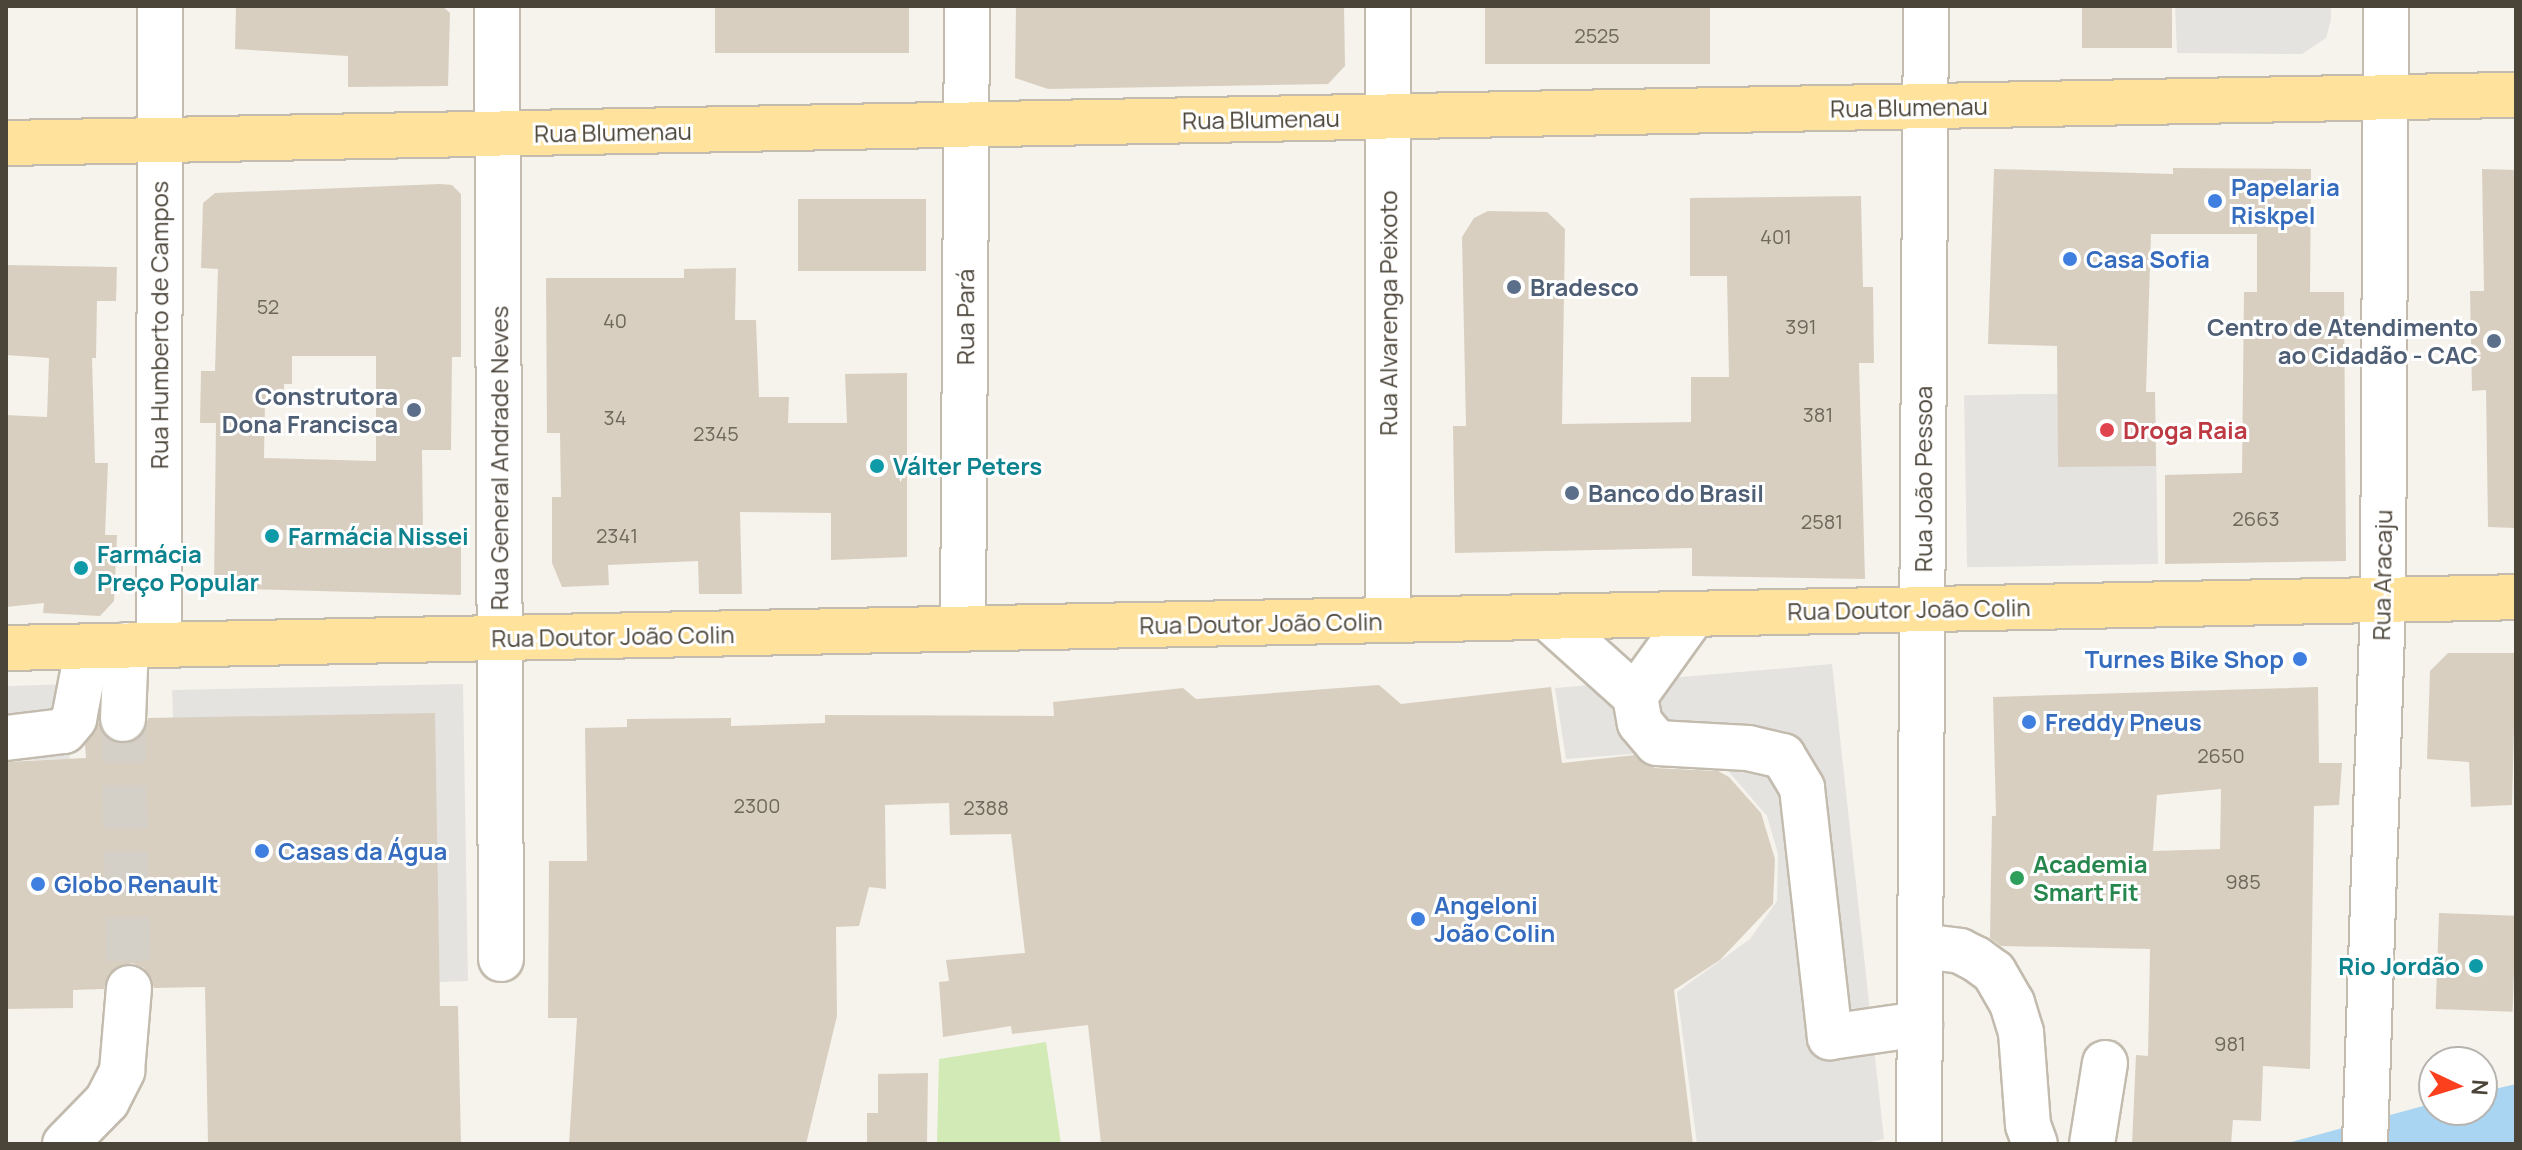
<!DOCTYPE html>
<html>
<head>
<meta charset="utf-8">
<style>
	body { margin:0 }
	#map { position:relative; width:2522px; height:1150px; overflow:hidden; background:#f6f3ec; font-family:Manrope,sans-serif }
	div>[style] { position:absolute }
	.green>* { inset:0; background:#d2eab5 }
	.parking>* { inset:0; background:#e5e3e0; transform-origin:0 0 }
	.water>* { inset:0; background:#a9d4f2 }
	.building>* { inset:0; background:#d8cfc1; transform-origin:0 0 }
	.minor-tunnel>* { height:44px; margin-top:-22px; transform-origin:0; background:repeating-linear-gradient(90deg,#d4d0c8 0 44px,transparent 0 66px) }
	.roads { filter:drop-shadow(2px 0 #c2bbae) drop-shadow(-2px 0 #c2bbae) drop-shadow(0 2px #c2bbae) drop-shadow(0 -2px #c2bbae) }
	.minor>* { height:44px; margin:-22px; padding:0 22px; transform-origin:22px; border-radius:22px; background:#fff }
	.major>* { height:44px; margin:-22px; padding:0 22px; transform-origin:22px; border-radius:22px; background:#ffe39c }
	.dots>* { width:22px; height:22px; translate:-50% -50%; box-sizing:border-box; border:4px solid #fff; border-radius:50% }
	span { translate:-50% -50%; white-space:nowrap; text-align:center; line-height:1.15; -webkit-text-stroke:6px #fff; paint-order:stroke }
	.number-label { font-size:20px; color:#6e675b }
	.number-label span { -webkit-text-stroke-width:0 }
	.street-label { font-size:24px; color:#4b4439 }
	.shop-label { font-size:24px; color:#366cbe; font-weight:700 }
	.left { translate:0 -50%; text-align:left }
	.right { translate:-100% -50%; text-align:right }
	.service-label { font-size:24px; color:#4e5e75; font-weight:700 }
	.health-label { font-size:24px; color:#be3a42; font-weight:700 }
	.culture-label { font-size:24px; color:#0d838f; font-weight:700 }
	.leisure-label { font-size:24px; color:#27864d; font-weight:700 }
	.frame { position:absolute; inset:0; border:8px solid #4b4439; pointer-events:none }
	.north { position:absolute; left:2418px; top:1046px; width:80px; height:80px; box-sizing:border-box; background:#fff; border:2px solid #b7b4b0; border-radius:50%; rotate:94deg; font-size:22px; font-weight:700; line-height:32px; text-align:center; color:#4b4439 }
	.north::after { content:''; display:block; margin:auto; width:28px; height:36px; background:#fc3f1d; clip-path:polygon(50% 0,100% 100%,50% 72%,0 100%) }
</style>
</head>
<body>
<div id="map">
	<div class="green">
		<i style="clip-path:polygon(1046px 1042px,1061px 1144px,937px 1144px,939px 1059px)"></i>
	</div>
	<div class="parking">
		<i style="clip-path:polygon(2175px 6px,2331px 6px,2331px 20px,2326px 38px,2302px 54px,2177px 53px)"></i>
		<i style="left:2155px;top:392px;width:172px;height:191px;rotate:89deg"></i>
		<i style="clip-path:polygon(1832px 664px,1884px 1139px,1860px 1144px,1697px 1144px,1677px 992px,1750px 939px,1777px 901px,1778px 854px,1767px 816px,1729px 772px,1684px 750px,1566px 759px,1555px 688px)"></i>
		<i style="left:67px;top:684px;width:75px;height:61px;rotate:88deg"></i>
		<i style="clip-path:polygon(463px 684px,468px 981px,439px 982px,173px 718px,172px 690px)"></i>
	</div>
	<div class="water">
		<i style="clip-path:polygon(2516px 1084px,2516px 1144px,2284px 1144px,2434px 1103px,2434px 1110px,2482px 1110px,2482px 1092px)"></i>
	</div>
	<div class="building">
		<i style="clip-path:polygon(236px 6px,442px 6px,450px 13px,448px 86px,348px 87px,348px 56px,235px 49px)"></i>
		<i style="left:715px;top:6px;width:194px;height:47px"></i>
		<i style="clip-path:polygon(1016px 6px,1344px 6px,1345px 66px,1328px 84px,1048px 89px,1015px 78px)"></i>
		<i style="left:1485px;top:6px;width:225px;height:58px"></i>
		<i style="left:2082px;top:6px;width:90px;height:42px"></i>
		<i style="clip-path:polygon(2173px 168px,2311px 169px,2310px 292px,2344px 292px,2346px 561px,2165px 564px,2165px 475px,2242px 473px,2244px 292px,2257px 292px,2257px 234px,2151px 234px,2146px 392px,2155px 392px,2156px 466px,2058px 467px,2057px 346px,1988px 344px,1994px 169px,2173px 174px)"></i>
		<i style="clip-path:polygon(2482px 169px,2516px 170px,2516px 528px,2488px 527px,2486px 390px,2472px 391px,2470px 291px,2484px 291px)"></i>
		<i style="clip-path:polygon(evenodd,440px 184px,452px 185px,461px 194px,461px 357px,452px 357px,451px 450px,422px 450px,423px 533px,461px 533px,461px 595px,214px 588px,216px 423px,200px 423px,201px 371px,215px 371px,218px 269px,201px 268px,203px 203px,215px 193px,440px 184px,292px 356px,376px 356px,376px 461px,264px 458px,265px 399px,284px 400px,284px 384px,292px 384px,292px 356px)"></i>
		<i style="clip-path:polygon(1861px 196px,1863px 287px,1873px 287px,1874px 363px,1859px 363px,1865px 579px,1692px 576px,1692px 548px,1455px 553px,1453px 426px,1466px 426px,1462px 237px,1474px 218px,1488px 211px,1547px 212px,1565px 229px,1562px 424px,1691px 422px,1691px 377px,1729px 377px,1727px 276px,1690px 276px,1690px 198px)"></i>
		<i style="left:798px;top:199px;width:128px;height:72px"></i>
		<i style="clip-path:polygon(6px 265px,117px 267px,116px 301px,97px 301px,96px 358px,92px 358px,95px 463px,108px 463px,105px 535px,117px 535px,114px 601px,100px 616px,43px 613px,44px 603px,6px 607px,6px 415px,47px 417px,49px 358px,6px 355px)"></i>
		<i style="clip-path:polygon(736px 268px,735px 320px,756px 320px,759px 397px,789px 397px,788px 423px,847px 423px,845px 374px,907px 373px,907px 557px,831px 560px,831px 513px,740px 512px,742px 594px,699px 594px,698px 561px,608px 565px,609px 585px,562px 587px,552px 563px,552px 497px,561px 497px,560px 433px,547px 433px,546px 278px,684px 278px,684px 269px)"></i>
		<i style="clip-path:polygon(2448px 653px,2516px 653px,2512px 805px,2471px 807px,2469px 762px,2427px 759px,2430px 671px)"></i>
		<i style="clip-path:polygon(1379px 685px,1401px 704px,1551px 687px,1562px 763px,1635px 755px,1655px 768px,1718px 771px,1729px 777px,1761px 813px,1775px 859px,1773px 904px,1720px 960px,1674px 990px,1693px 1144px,1101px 1144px,1088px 1025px,1012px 1034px,1011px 1026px,943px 1037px,939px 982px,949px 981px,946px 960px,1025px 953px,1011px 834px,950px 835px,949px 803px,885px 805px,886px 889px,869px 887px,859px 926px,836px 927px,837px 1016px,806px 1144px,569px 1144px,577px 1018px,548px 1018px,549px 861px,587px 861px,585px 728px,627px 727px,627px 719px,731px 718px,731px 726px,825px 723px,825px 715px,1054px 716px,1053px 702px,1183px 688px,1196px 699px)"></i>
		<i style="clip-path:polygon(evenodd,2318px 687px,2319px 763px,2342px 763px,2339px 805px,2314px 806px,2310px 1069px,2263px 1066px,2261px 1121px,2233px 1120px,2231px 1144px,2132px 1144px,2136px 1055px,2148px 1056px,2150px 949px,2001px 946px,1990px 938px,1992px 816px,1996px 816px,1993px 697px,2318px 687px,2221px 789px,2220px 849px,2153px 851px,2157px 795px,2221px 789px)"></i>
		<i style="clip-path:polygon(435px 713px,440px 1006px,458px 1006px,461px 1144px,208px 1144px,205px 987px,154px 988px,144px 968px,132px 963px,109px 973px,104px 989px,73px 990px,73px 1008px,6px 1009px,6px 762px,86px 758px,85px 744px,99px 722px,109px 740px,123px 744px,144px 733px,148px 718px)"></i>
		<i style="left:2439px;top:913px;width:77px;height:96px;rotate:2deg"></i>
		<i style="clip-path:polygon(928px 1073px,927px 1144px,867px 1144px,867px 1113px,878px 1113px,878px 1074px)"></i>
	</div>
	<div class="minor-tunnel">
		<i style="left:123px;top:719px;width:269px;rotate:88.7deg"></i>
	</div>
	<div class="roads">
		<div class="minor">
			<i style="left:497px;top:6px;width:953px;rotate:89.76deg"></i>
			<i style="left:1547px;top:617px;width:118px;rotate:41.9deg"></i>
			<i style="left:1635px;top:696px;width:27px;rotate:80deg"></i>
			<i style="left:1640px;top:723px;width:26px;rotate:50deg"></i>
			<i style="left:1657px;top:743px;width:91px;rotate:3.1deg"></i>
			<i style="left:1748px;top:748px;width:36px;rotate:13deg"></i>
			<i style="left:1783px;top:756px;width:37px;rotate:59deg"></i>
			<i style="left:1802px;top:788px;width:251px;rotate:83.6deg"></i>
			<i style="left:1830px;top:1037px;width:91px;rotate:-8.2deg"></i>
			<i style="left:1388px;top:620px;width:614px;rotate:-90deg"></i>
			<i style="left:963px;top:629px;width:623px;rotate:-89.63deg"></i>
			<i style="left:159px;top:645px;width:639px;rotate:-89.91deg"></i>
			<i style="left:1635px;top:696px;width:101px;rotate:-54.3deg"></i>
			<i style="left:123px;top:719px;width:74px;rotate:-87.7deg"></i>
			<i style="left:6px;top:738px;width:58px;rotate:-6.9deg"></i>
			<i style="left:64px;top:731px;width:16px;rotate:-50deg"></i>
			<i style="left:74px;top:719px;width:74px;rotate:-79.1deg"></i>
			<i style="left:1921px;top:946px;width:39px;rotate:7deg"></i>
			<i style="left:1960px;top:951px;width:18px;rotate:27deg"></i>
			<i style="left:1976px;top:959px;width:22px;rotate:36deg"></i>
			<i style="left:1994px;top:972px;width:36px;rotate:60deg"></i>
			<i style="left:2012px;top:1003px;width:30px;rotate:73deg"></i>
			<i style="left:2021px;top:1032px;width:93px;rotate:85.7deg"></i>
			<i style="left:2028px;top:1125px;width:20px;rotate:70deg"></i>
			<i style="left:65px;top:1144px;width:60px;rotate:-45.7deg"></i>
			<i style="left:107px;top:1101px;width:34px;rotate:-63deg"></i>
			<i style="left:122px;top:1071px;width:83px;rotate:-85.2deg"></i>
			<i style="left:1919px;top:1144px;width:1138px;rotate:-89.65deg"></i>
			<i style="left:2092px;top:1144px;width:82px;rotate:-80.9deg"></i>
			<i style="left:2365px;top:1144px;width:544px;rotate:-88.1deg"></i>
			<i style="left:2383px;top:600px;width:594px;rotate:-89.71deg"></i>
		</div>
		<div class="major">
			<i style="left:6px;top:143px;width:2510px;rotate:-1.1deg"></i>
			<i style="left:6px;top:648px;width:2511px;rotate:-1.16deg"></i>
		</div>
	</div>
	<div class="dots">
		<i style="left:2215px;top:201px;background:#3f7fe0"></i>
		<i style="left:2070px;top:259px;background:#3f7fe0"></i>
		<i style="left:1514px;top:287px;background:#5c6f8a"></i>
		<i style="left:2494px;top:341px;background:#5c6f8a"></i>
		<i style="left:414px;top:410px;background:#5c6f8a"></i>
		<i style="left:2107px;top:430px;background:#e0444e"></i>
		<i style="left:877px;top:466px;background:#0f9aa8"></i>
		<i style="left:1572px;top:493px;background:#5c6f8a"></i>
		<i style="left:272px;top:536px;background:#0f9aa8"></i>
		<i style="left:81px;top:568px;background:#0f9aa8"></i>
		<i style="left:2300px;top:659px;background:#3f7fe0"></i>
		<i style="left:2029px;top:722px;background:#3f7fe0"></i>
		<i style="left:262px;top:851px;background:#3f7fe0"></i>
		<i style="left:2017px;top:878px;background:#2e9e5b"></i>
		<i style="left:38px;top:884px;background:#3f7fe0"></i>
		<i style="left:1418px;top:919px;background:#3f7fe0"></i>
		<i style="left:2476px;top:966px;background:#0f9aa8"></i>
	</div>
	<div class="number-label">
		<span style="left:1597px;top:35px">2525</span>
		<span style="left:1776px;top:236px">401</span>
		<span style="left:268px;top:306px">52</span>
		<span style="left:615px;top:320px">40</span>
		<span style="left:1801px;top:326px">391</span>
		<span style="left:1818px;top:414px">381</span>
		<span style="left:615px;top:417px">34</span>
		<span style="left:716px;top:433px">2345</span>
		<span style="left:2256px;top:518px">2663</span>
		<span style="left:1822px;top:521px">2581</span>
		<span style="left:617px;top:535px">2341</span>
		<span style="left:2221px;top:755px">2650</span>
		<span style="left:757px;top:805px">2300</span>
		<span style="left:986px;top:807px">2388</span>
		<span style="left:2243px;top:881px">985</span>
		<span style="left:2230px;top:1043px">981</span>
	</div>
	<div class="street-label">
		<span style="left:1909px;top:107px;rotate:-1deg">Rua Blumenau</span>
		<span style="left:1261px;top:119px;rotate:-1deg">Rua Blumenau</span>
		<span style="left:613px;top:132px;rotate:-1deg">Rua Blumenau</span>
		<span style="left:1388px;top:313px;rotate:-90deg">Rua Alvarenga Peixoto</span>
		<span style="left:965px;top:317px;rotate:-90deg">Rua Pará</span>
		<span style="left:159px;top:325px;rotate:-90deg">Rua Humberto de Campos</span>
		<span style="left:499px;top:458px;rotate:-90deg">Rua General Andrade Neves</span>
		<span style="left:1923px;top:479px;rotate:-90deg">Rua João Pessoa</span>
		<span style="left:2382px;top:575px;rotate:-89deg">Rua Aracaju</span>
		<span style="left:1909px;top:609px;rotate:-1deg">Rua Doutor João Colin</span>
		<span style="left:1261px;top:623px;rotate:-1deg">Rua Doutor João Colin</span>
		<span style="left:613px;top:636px;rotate:-1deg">Rua Doutor João Colin</span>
	</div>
	<div class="shop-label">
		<span class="left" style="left:2231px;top:201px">Papelaria<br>Riskpel</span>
		<span class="left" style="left:2086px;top:259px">Casa Sofia</span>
		<span class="right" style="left:2284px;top:659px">Turnes Bike Shop</span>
		<span class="left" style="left:2045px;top:722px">Freddy Pneus</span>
		<span class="left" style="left:278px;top:851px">Casas da Água</span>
		<span class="left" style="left:54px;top:884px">Globo Renault</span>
		<span class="left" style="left:1434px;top:919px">Angeloni<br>João Colin</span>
	</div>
	<div class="service-label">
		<span class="left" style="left:1530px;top:287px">Bradesco</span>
		<span class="right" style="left:2478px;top:341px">Centro de Atendimento<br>ao Cidadão - CAC</span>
		<span class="right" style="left:398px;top:410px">Construtora<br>Dona Francisca</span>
		<span class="left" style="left:1588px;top:493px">Banco do Brasil</span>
	</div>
	<div class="health-label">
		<span class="left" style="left:2123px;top:430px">Droga Raia</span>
	</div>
	<div class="culture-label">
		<span class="left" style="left:893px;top:466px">Válter Peters</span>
		<span class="left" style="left:288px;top:536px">Farmácia Nissei</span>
		<span class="left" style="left:97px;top:568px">Farmácia<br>Preço Popular</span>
		<span class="right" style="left:2460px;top:966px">Rio Jordão</span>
	</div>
	<div class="leisure-label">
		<span class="left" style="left:2033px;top:878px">Academia<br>Smart Fit</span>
	</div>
	<div class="frame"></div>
	<div class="north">N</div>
</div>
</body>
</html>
